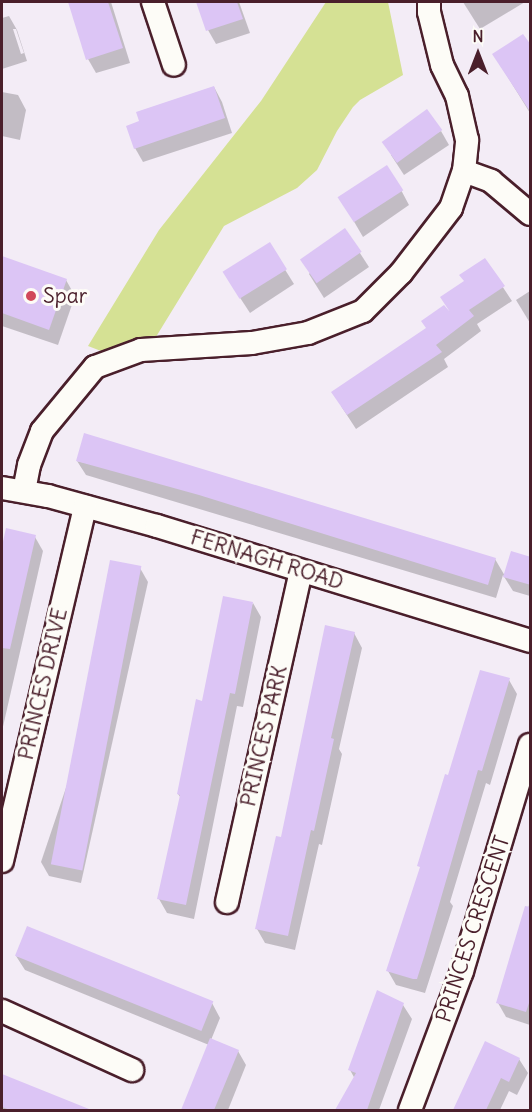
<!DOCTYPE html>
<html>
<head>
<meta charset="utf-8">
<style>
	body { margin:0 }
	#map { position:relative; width:532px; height:1112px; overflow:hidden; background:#f3ecf6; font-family:Delius,sans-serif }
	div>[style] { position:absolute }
	.green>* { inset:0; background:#d5e194 }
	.shadow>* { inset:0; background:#0003 }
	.building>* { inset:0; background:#dcc5f5; transform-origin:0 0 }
	.roads { filter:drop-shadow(2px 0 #4a1f2b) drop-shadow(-2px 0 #4a1f2b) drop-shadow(0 2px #4a1f2b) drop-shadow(0 -2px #4a1f2b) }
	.street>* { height:22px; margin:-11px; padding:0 11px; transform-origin:11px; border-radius:11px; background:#fdfcf7 }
	.dots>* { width:16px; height:16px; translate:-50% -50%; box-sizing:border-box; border:3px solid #fdfcf7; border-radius:50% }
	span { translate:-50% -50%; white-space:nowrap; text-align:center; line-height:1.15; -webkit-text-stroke:6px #fdfcf7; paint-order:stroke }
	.poi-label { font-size:21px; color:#4a1f2b }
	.left { translate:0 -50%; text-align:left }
	.street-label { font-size:21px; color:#4a1f2b }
	.frame { position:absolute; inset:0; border:3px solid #4a1f2b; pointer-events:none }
	.north { position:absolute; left:448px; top:24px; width:60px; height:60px; -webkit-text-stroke:4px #fdfcf7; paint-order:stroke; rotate:0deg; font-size:16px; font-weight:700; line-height:24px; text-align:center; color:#4a1f2b }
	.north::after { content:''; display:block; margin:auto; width:21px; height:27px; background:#4a1f2b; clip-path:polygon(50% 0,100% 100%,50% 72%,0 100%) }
</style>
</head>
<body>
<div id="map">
	<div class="green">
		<i style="clip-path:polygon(326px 2px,388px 2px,403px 75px,360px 100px,353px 107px,337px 131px,317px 170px,297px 188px,224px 226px,151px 345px,114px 356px,88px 346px,159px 230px,261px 101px)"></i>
	</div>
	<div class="shadow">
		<i style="clip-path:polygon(70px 2px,111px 2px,130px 63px,96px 73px,88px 59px)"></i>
		<i style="clip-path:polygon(198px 2px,239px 2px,250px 33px,216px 44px,208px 30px)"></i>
		<i style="clip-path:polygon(463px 2px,525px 2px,480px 29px)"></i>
		<i style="clip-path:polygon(evenodd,9px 16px,17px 30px,27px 61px,2px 69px,2px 18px,9px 16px,13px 29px,16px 29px,24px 53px,21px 54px,13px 29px)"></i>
		<i style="clip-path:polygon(530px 48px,530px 113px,494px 55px)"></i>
		<i style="clip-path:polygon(214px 87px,222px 102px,232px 133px,143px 162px,135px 148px)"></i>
		<i style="clip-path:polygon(2px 92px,18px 95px,26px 110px,20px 140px,2px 136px)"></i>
		<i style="clip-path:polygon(441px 131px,449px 145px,404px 175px,391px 155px)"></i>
		<i style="clip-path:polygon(401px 190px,409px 205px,363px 237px,349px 213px)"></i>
		<i style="clip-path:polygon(345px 230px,369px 267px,324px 298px,309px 274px)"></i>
		<i style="clip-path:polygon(269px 244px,294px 284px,250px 313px,233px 287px)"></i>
		<i style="clip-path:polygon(2px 258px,66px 280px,75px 296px,58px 345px,2px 326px)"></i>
		<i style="clip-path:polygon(485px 260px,512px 301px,477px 324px,481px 331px,444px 359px,448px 367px,356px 429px,341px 406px,450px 311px)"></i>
		<i style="clip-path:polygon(530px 291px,530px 323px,516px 300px)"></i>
		<i style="clip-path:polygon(77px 461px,495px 559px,505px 576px,530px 558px,530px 596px,513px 591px,503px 575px,496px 598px,86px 475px)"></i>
		<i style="clip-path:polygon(7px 530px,35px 537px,43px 551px,2px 731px,2px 552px)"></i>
		<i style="clip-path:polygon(140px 568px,148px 582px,81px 883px,49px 876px,41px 862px)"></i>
		<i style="clip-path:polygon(253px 603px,261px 617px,243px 707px,237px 706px,194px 919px,167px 913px,159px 899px,181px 798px,178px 794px,203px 702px)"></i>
		<i style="clip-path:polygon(354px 633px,362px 648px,339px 749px,342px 754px,322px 845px,319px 844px,295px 950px,265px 943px,257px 929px,282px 839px)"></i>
		<i style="clip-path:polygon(509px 680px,517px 694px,490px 785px,486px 783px,450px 902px,453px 906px,425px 993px,396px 985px,388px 971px,449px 777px)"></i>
		<i style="clip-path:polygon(530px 902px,530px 1025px,506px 1017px,498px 1003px)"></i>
		<i style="clip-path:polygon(16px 956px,212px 1003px,220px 1018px,211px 1040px,238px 1051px,246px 1065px,228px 1110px,182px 1110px,209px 1045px,25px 970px)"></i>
		<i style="clip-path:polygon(403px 1005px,412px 1019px,379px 1110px,338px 1110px,355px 1079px,350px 1070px)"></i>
		<i style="clip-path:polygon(486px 1043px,519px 1059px,528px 1073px,517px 1095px,509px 1091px,500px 1110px,455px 1110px)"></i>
		<i style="clip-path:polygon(2px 1076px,87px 1110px,2px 1110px)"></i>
	</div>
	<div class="building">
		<i style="clip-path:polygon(68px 2px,108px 2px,123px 48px,86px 60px)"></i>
		<i style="clip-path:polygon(196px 2px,237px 2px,243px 19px,206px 31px)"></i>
		<i style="clip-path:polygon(523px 34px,531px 45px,531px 113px,492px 54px)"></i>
		<i style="clip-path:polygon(214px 86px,225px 118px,134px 149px,126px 126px,139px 121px,136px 112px)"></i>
		<i style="left:427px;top:109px;width:26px;height:56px;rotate:54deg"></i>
		<i style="left:387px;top:165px;width:30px;height:59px;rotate:57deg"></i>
		<i style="left:345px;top:228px;width:29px;height:55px;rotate:55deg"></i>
		<i style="left:270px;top:242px;width:32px;height:56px;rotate:58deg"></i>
		<i style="clip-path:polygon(2px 256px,67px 279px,49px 330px,2px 313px)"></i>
		<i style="clip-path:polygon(485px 258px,505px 286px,469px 310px,474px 316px,436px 345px,442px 352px,347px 415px,331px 392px,426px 328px,421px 321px,444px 305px,450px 312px,440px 297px,464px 281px,459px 275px)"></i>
		<i style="clip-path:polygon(84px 433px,496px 558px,488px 585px,199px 495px,76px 461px)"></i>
		<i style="clip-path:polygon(6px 528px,36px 535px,10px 649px,2px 648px,2px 546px)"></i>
		<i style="clip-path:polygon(511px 551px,531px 557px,531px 585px,503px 577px)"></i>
		<i style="left:110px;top:560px;width:32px;height:310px;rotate:11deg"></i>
		<i style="clip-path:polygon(223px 596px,253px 602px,235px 694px,230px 693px,186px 905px,157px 899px,180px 795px,177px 794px,196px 699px,202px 701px)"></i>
		<i style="clip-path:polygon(325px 625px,355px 632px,331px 738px,334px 739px,314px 831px,311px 830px,288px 936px,255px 929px,276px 836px,281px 837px)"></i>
		<i style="clip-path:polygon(480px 670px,510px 678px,482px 771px,478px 770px,424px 957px,417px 979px,413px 979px,386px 971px,420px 867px,417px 866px,445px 774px,448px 775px)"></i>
		<i style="clip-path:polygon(525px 906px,531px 907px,531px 997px,526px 1012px,496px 1003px)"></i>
		<i style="left:27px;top:926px;width:201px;height:32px;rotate:22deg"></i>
		<i style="clip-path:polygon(377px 990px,404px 1003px,367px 1110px,335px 1110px,356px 1073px,348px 1070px)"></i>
		<i style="clip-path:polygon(210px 1038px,239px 1050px,222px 1091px,214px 1110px,181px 1110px)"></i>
		<i style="clip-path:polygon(485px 1041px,520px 1058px,509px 1082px,501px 1078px,486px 1110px,453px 1110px)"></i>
		<i style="clip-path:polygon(2px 1074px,89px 1109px,89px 1110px,10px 1110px,2px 1107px)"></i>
	</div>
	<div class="roads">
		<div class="street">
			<i style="left:153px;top:2px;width:66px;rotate:71.6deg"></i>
			<i style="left:464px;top:171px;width:29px;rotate:20deg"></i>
			<i style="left:491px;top:181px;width:51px;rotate:40.2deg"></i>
			<i style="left:2px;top:488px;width:47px;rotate:9.9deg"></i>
			<i style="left:48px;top:496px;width:113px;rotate:15.4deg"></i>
			<i style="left:157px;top:526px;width:390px;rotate:17.1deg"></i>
			<i style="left:24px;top:491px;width:26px;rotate:-79deg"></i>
			<i style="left:29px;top:465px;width:36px;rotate:-69deg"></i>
			<i style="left:42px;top:431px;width:83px;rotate:-50.4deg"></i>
			<i style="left:95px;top:367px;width:49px;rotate:-20.3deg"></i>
			<i style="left:141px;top:350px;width:111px;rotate:-3.6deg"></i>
			<i style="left:252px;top:343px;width:57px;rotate:-10.1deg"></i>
			<i style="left:308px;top:333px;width:59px;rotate:-21.8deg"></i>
			<i style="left:363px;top:311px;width:54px;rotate:-45deg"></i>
			<i style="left:401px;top:273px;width:82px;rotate:-52.4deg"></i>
			<i style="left:451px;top:208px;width:39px;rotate:-71deg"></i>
			<i style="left:464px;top:171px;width:31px;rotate:-84deg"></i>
			<i style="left:467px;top:140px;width:45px;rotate:-102.8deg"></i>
			<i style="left:457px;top:96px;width:34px;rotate:-116deg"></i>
			<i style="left:442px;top:65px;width:55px;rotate:-103.8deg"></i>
			<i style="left:429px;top:12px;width:10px;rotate:-90deg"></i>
			<i style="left:2px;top:861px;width:364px;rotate:-76.8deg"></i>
			<i style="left:227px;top:902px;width:339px;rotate:-77.4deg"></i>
			<i style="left:2px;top:1011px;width:143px;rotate:24.4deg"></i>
			<i style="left:410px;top:1110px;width:148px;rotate:-69.5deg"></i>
			<i style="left:462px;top:971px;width:236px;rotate:-73.3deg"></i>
		</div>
	</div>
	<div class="dots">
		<i style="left:31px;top:296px;background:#d1495b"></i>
	</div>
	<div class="poi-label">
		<span class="left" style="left:43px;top:296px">Spar</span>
	</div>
	<div class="street-label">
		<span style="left:267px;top:560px;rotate:17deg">FERNAGH ROAD</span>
		<span style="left:43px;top:684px;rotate:-77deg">PRINCES DRIVE</span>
		<span style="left:264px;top:736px;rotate:-77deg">PRINCES PARK</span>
		<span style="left:473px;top:929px;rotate:-72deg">PRINCES CRESCENT</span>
	</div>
	<div class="frame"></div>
	<div class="north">N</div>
</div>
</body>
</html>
